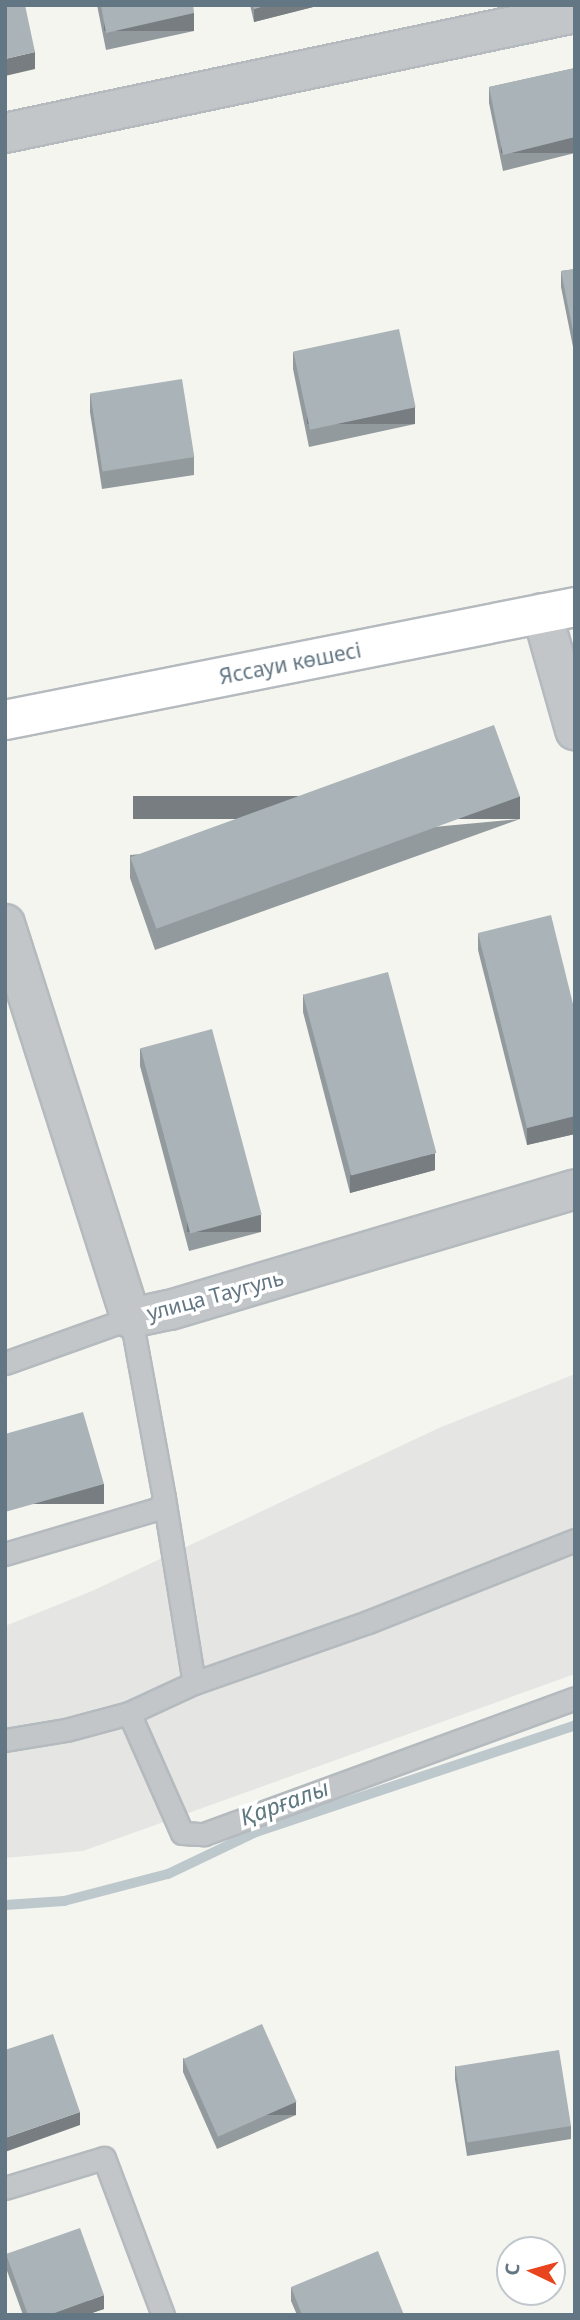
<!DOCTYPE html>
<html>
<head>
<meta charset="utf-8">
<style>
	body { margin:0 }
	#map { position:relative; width:580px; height:2320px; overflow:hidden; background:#f5f5f0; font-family:"Noto Sans",sans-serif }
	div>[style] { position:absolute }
	.built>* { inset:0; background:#e5e6e4 }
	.stream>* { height:10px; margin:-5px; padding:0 5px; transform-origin:5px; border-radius:5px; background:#bdc8cd }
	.roads { filter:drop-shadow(2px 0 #b4babe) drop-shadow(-2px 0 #b4babe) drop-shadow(0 2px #b4babe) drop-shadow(0 -2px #b4babe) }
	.service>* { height:21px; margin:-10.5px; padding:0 10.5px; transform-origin:10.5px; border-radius:10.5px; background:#c2c6c9 }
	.minor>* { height:38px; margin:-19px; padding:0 19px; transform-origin:19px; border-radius:19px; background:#c2c6c9 }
	.secondary>* { height:38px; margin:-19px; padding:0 19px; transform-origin:19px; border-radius:19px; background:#fff }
	.wall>* { inset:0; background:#929a9d }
	.shaded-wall>* { inset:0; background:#777d80; transform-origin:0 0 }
	.building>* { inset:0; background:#aab3b7; transform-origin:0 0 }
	span { translate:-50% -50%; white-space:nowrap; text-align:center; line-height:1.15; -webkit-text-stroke:7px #fff; paint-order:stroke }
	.street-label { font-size:21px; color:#637683 }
	.water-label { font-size:23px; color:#5e7880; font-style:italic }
	.frame { position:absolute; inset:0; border:7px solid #637683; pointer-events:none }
	.north { position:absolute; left:496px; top:2236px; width:70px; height:70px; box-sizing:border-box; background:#fff; border:2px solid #c1c8cd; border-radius:50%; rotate:275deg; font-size:19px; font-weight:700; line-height:28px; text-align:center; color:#637683 }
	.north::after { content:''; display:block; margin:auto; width:24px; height:32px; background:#e8441d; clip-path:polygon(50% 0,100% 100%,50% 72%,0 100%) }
</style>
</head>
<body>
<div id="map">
	<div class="built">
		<i style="clip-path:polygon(575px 1374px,575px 1674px,83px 1851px,5px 1858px,5px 1626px,92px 1591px,441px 1427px)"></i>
	</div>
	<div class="stream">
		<i style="left:5px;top:1905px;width:59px;rotate:-3.9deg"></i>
		<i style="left:64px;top:1901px;width:107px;rotate:-14.6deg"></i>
		<i style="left:168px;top:1874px;width:98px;rotate:-25.5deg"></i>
		<i style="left:256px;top:1832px;width:336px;rotate:-18.5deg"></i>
	</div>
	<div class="roads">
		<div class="service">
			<i style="left:5px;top:1363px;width:134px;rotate:-19.7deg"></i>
			<i style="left:131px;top:1318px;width:183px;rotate:79.6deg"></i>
			<i style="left:164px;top:1498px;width:11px;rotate:112deg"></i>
			<i style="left:160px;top:1508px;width:162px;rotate:163.5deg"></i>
			<i style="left:164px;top:1498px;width:187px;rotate:80.8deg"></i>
			<i style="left:129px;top:1713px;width:131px;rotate:66.2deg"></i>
			<i style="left:182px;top:1833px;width:22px;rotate:3deg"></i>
			<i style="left:204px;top:1834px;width:395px;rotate:-20.1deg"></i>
			<i style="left:5px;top:1740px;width:62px;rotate:-9.3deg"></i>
			<i style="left:66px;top:1730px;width:65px;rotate:-15.1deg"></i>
			<i style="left:129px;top:1713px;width:72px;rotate:-24.8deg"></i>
			<i style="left:194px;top:1683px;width:184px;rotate:-19.3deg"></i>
			<i style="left:368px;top:1622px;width:223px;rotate:-21.6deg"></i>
			<i style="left:5px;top:2188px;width:103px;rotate:-16.9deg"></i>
			<i style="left:104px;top:2158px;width:168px;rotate:69.4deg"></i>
		</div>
		<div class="minor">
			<i style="left:5px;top:133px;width:582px;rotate:-11.89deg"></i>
			<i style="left:542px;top:613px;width:122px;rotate:74.2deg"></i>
			<i style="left:5px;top:924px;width:414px;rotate:72.3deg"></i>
			<i style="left:131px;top:1318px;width:40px;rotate:-12deg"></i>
			<i style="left:170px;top:1310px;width:423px;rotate:-16.6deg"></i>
		</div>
		<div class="secondary">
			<i style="left:5px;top:720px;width:581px;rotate:-11.21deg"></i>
		</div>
	</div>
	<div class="wall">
		<i style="clip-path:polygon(97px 5px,193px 5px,194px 31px,106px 50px)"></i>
		<i style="clip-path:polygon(250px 5px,321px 5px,254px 22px)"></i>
		<i style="clip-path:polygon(575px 68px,575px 153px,503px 171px,489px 103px,489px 87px)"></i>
		<i style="clip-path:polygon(575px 269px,575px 357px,561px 287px,561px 271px)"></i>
		<i style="clip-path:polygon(293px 352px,415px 424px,309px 447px,293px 369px)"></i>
		<i style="clip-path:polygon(90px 394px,194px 457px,194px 475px,102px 489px,90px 412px)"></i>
		<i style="clip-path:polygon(520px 819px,155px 950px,130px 878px,130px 855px)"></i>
		<i style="clip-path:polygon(478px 933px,575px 1012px,575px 1134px,527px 1145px,478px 950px)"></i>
		<i style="clip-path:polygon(303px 994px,435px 1170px,350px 1193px,303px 1012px)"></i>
		<i style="clip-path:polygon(140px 1048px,261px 1232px,189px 1251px,140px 1066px)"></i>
		<i style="clip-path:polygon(183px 2058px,296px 2115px,217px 2149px,183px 2072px)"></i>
		<i style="clip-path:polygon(455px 2066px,571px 2126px,571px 2139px,467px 2156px,455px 2079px)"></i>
		<i style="clip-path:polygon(6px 2254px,104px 2309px,86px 2315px,23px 2315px,6px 2268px)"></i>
		<i style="clip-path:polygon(291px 2287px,404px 2315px,297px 2315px,291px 2301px)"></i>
	</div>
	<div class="shaded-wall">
		<i style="clip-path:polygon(268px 5px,321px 5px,254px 22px,254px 9px)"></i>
		<i style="left:194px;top:13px;width:18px;height:90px;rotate:90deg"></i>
		<i style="clip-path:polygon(35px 52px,35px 69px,5px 76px,5px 59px)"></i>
		<i style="left:575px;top:137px;width:16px;height:74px;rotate:90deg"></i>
		<i style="left:415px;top:407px;width:17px;height:108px;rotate:90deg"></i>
		<i style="left:520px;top:796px;width:23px;height:387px;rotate:90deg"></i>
		<i style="clip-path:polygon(575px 1116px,575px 1134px,527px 1145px,527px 1128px)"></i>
		<i style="clip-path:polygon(435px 1153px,435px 1170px,350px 1193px,350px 1175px)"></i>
		<i style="left:261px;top:1215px;width:17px;height:74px;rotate:90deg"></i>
		<i style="left:104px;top:1484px;width:20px;height:103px;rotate:90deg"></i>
		<i style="left:296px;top:2102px;width:13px;height:86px;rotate:90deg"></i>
		<i style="clip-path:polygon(80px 2112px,80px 2125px,5px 2152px,5px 2138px)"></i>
		<i style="clip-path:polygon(104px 2295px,104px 2309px,86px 2315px,49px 2315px)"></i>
	</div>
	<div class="building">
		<i style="clip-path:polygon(5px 5px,25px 5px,35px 52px,5px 59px)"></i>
		<i style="clip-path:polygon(101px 5px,193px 5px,194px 13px,106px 33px)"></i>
		<i style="clip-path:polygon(253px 5px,268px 5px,254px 9px)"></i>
		<i style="clip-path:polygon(575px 68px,575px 137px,503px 155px,489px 87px)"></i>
		<i style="clip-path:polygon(575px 269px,575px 341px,561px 271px)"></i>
		<i style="left:399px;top:329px;width:80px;height:108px;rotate:78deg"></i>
		<i style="left:182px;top:379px;width:79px;height:93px;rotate:81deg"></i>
		<i style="left:494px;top:725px;width:76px;height:387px;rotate:70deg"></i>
		<i style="clip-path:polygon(551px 915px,575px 1012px,575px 1116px,527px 1128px,478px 933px)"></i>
		<i style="left:388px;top:972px;width:187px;height:88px;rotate:75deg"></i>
		<i style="left:212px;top:1029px;width:192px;height:74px;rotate:75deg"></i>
		<i style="clip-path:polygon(83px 1412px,104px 1484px,5px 1512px,5px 1434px)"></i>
		<i style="left:262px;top:2024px;width:85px;height:86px;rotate:66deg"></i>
		<i style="clip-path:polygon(53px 2034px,80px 2112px,5px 2138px,5px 2050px)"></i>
		<i style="left:559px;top:2050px;width:77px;height:105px;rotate:81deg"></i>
		<i style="clip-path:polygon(80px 2228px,104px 2295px,49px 2315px,28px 2315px,6px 2254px)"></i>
		<i style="clip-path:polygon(378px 2251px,404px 2315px,302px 2315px,291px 2287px)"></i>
	</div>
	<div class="street-label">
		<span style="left:290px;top:663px;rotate:-11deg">Яссауи көшесі</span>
		<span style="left:215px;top:1295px;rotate:-15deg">улица Таугуль</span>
	</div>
	<div class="water-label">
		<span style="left:284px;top:1802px;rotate:-20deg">Қарғалы</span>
	</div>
	<div class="frame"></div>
	<div class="north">С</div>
</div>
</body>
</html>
